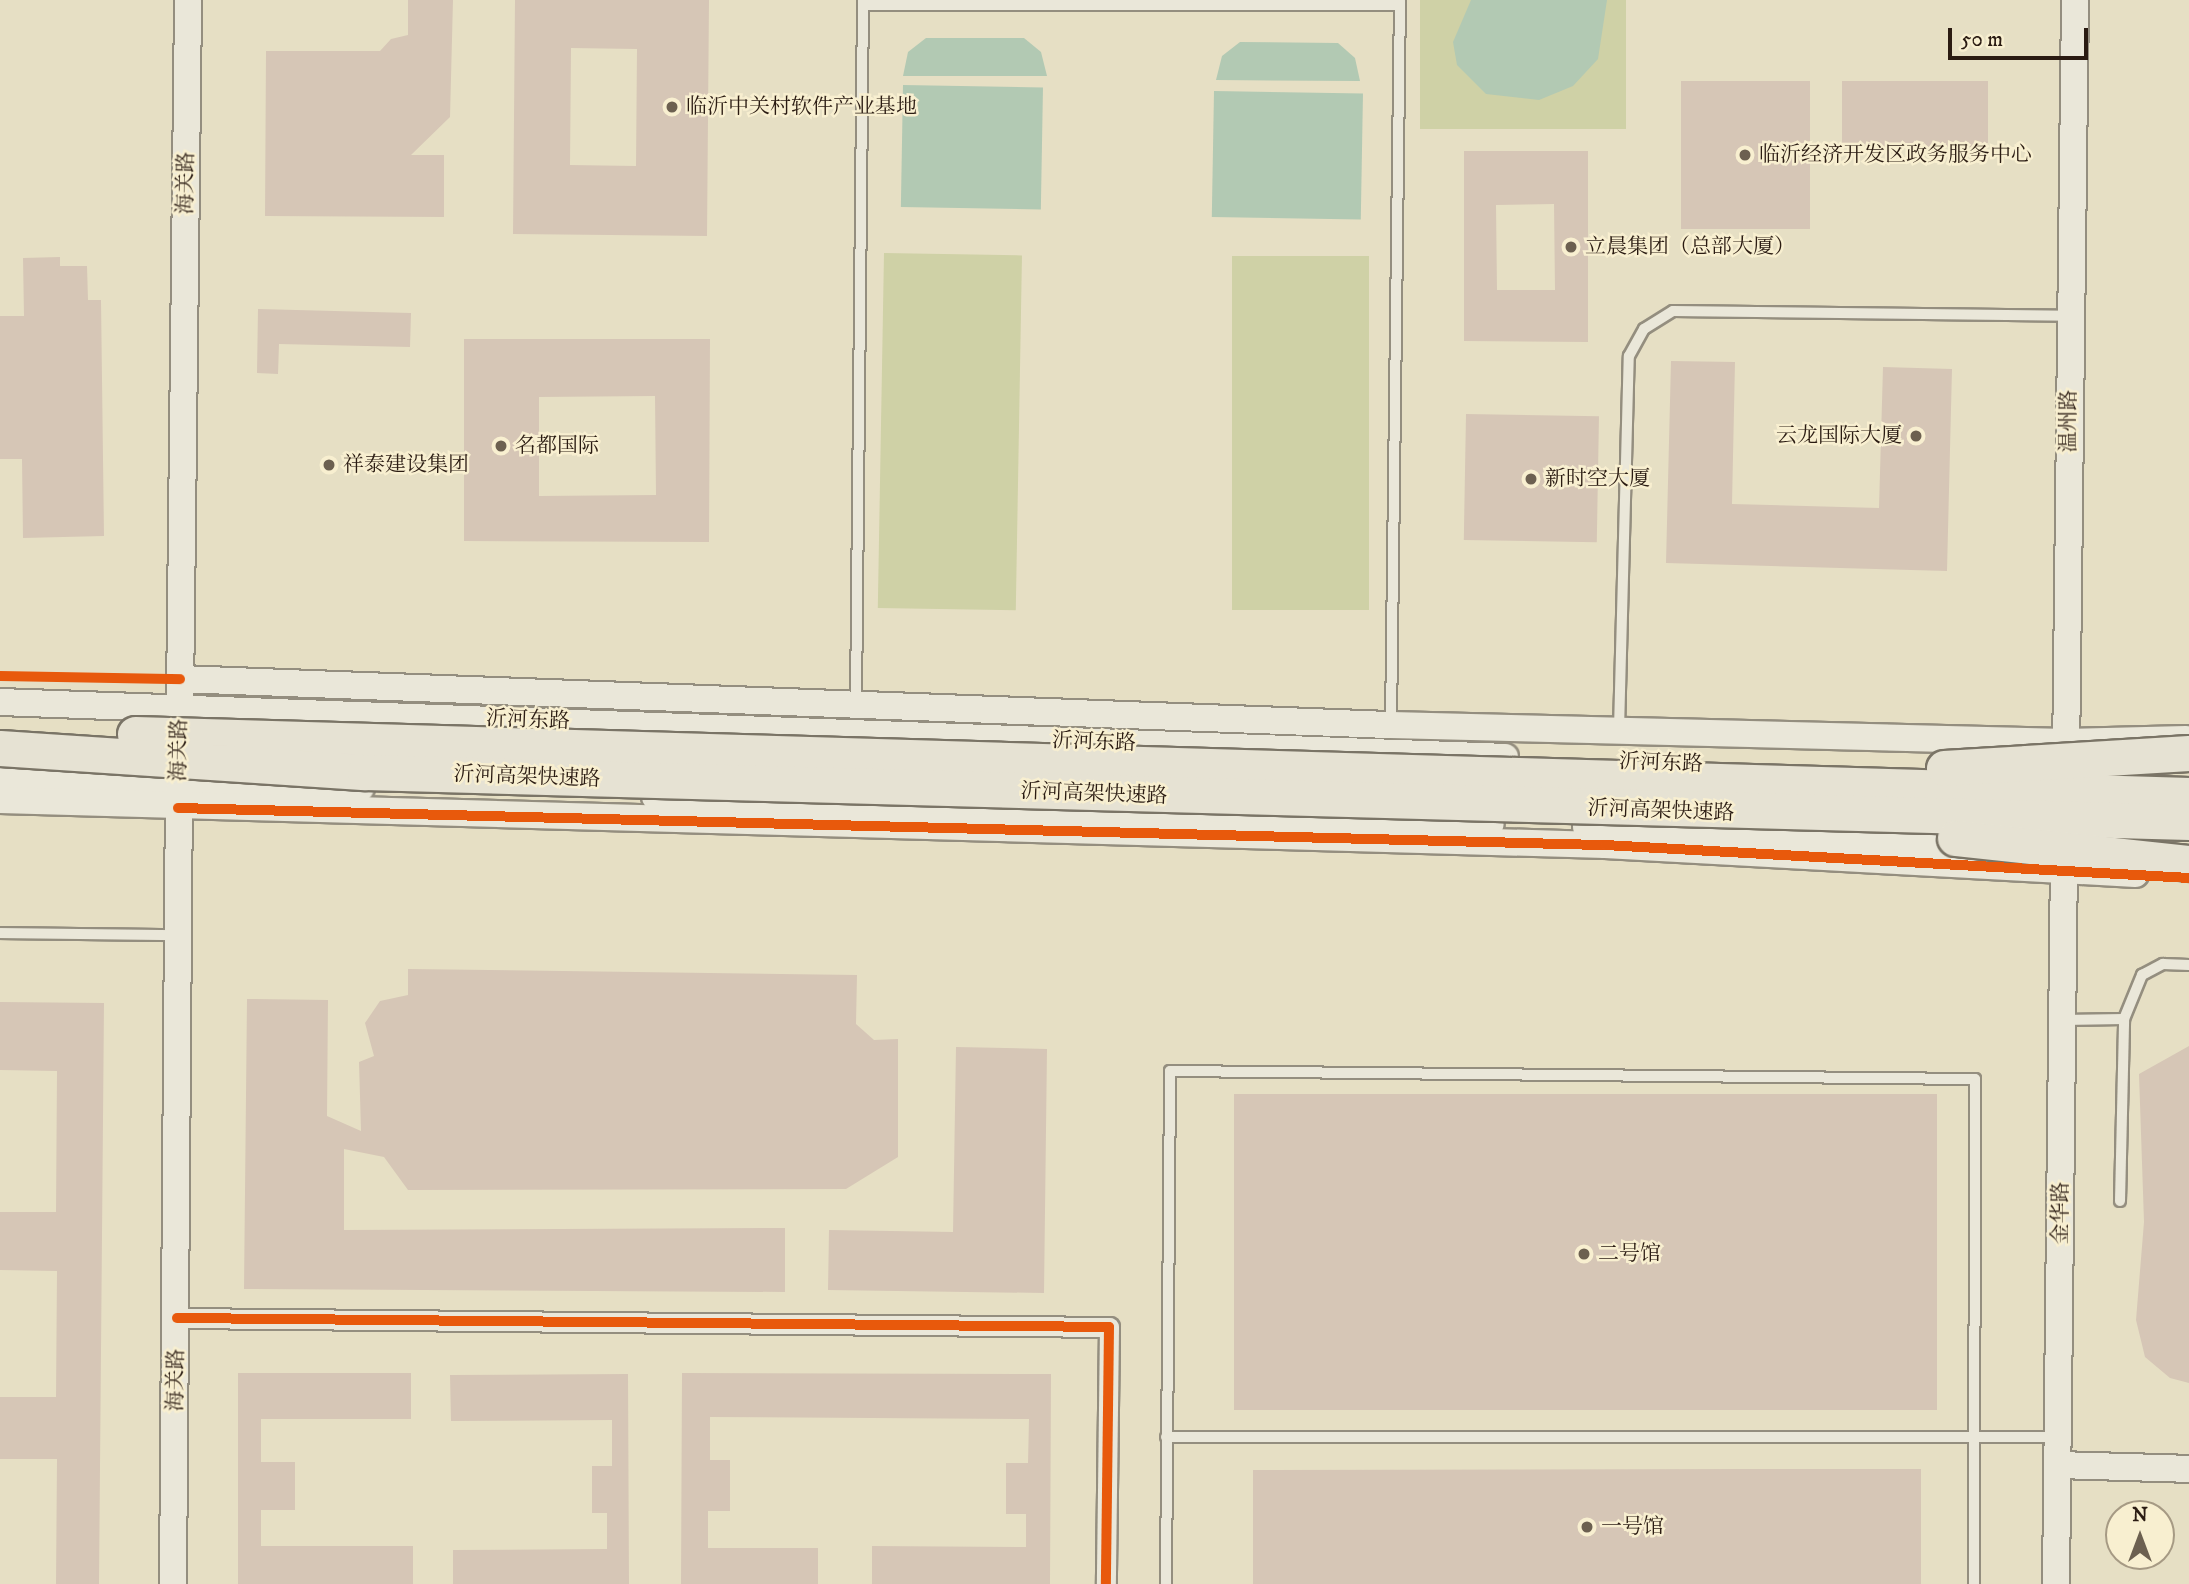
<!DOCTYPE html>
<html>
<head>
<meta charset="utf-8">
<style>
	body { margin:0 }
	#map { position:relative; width:2189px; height:1584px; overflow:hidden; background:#e6dfc4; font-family:"IM FELL DW Pica","Noto Serif SC",serif }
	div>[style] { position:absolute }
	.green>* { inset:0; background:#cfd1a6; transform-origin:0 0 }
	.water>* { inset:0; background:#b2c9b3; transform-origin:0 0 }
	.building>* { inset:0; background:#d6c6b6; transform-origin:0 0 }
	.roads { filter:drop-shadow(2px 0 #948e7f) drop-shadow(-2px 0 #948e7f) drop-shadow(0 2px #948e7f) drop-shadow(0 -2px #948e7f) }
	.lane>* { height:10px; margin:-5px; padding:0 5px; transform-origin:5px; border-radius:5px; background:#eae7d9 }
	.street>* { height:19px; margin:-9.5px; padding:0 9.5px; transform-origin:9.5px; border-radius:9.5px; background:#eae7d9 }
	.secondary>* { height:26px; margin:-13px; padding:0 13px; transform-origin:13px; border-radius:13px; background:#eae7d9 }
	.bridges { filter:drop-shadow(2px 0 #7a7466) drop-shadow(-2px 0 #7a7466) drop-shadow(0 2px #7a7466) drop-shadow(0 -2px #7a7466) }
	.highway-bridge>* { height:35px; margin:-17.5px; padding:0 17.5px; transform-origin:17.5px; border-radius:17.5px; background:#e6e2d3 }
	.cycleway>* { height:10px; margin:-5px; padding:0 5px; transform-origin:5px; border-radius:5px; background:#e8590c }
	.dots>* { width:19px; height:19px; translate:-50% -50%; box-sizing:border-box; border:4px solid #f8efd0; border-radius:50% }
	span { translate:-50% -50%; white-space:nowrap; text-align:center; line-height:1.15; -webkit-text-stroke:5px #f8efd0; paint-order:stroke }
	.poi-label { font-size:21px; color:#2a1b12 }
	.left { translate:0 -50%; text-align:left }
	.right { translate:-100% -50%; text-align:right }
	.street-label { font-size:21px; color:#2a1b12 }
	.north { position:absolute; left:2105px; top:1500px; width:70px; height:70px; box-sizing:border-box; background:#f8efd0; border:2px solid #a69a84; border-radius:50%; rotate:0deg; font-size:19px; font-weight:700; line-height:28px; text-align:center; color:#2a1b12 }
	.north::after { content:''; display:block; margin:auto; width:24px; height:32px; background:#6c6050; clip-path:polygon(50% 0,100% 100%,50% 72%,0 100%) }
	.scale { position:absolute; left:1948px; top:28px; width:140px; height:32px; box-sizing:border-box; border:4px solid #2a1b12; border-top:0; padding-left:9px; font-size:21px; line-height:24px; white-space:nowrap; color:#2a1b12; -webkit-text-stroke:5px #f8efd0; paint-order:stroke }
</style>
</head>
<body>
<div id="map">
	<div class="green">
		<i style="left:1420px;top:0;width:206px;height:129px"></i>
		<i style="left:884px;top:253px;width:138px;height:355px;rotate:1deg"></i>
		<i style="left:1232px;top:256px;width:137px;height:354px"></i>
	</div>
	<div class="water">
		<i style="clip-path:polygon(1471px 0,1607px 0,1598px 59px,1573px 86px,1539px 100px,1486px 94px,1457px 65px,1453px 42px)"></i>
		<i style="clip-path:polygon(926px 38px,1024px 38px,1041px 52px,1047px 76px,903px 76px,908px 52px)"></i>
		<i style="clip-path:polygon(1240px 42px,1338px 43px,1355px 58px,1360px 81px,1216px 80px,1222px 56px)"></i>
		<i style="left:903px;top:85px;width:140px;height:122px;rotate:1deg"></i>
		<i style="left:1214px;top:91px;width:149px;height:126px;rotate:1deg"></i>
	</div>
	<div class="building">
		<i style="clip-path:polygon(408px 0,453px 0,450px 117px,411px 155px,444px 155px,444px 217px,265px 216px,266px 51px,380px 51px,391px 39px,408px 35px)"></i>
		<i style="clip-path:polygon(evenodd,515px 0,709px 0,707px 236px,513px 234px,515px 0,571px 48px,637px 49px,636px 166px,570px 165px,571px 48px)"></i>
		<i style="left:1681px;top:81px;width:129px;height:148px"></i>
		<i style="left:1842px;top:81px;width:146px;height:66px"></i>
		<i style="clip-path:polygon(evenodd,1464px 151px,1588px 151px,1588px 342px,1464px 341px,1464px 151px,1554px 204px,1555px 290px,1497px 290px,1496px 205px,1554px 204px)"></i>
		<i style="clip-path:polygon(60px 257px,60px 266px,87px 266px,88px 300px,101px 300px,104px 536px,23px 538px,22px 459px,0 459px,0 316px,24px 316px,23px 258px)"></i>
		<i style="clip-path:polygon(258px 309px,411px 313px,410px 347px,279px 344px,278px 374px,257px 373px)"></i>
		<i style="clip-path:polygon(evenodd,464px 339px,710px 339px,709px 542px,464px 541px,464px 339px,655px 396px,656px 495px,539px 496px,539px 397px,655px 396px)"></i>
		<i style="clip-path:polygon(1671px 361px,1735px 362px,1732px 504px,1879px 508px,1883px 367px,1952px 369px,1947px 571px,1666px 563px)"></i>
		<i style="left:1466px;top:414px;width:133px;height:126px;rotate:1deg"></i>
		<i style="clip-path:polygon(408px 969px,857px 975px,856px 1024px,874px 1040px,898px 1039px,898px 1157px,846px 1189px,408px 1190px,384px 1157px,344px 1149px,344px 1230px,785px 1228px,785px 1292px,244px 1289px,247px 999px,328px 1000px,327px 1116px,361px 1131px,359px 1062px,374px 1056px,365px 1023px,380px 1001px,408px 995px)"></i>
		<i style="clip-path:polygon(0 1002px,104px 1003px,99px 1584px,56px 1584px,57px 1459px,0 1459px,0 1397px,56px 1397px,57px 1271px,0 1270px,0 1212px,56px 1212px,57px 1071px,0 1070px)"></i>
		<i style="clip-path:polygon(2189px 1046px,2189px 1383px,2170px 1378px,2145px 1357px,2136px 1320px,2144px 1222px,2139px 1074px)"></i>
		<i style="clip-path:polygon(956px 1047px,1047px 1049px,1044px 1293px,828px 1290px,829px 1230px,953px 1232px)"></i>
		<i style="left:1234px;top:1094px;width:703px;height:316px"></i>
		<i style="clip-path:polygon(238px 1373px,411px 1373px,411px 1419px,261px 1419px,261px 1462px,295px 1462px,295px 1510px,261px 1510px,261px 1546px,413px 1546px,413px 1584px,238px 1584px)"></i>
		<i style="clip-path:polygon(682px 1373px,1051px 1374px,1050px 1584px,872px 1584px,872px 1546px,1026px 1547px,1026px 1514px,1006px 1514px,1006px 1463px,1028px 1463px,1029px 1419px,710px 1417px,710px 1460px,730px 1460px,730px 1511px,708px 1511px,708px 1548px,818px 1548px,818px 1584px,681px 1584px)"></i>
		<i style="clip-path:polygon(628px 1374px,629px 1584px,453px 1584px,453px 1550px,607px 1549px,607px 1513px,592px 1513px,592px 1466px,612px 1466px,612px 1420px,451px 1421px,450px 1375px)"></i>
		<i style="clip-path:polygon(1747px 1469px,1921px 1469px,1921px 1584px,1253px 1584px,1253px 1470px)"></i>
	</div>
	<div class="roads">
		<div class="lane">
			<i style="left:863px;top:5px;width:537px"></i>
			<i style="left:856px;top:703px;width:703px;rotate:-89.43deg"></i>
			<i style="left:1391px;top:724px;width:724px;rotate:-89.29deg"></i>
			<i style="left:1619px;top:729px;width:373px;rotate:-88.5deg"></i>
			<i style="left:1629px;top:356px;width:31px;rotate:-61deg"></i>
			<i style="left:1644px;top:329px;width:34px;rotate:-32deg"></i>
			<i style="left:1673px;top:311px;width:396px;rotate:0.7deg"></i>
			<i style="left:0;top:933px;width:176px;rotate:0.7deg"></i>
			<i style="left:2063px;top:1020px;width:61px;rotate:-0.9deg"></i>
			<i style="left:2124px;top:1019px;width:48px;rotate:-67.8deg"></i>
			<i style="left:2142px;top:975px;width:24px;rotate:-28deg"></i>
			<i style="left:2163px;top:964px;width:26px;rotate:2deg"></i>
			<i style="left:2120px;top:1201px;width:182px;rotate:-88.7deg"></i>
			<i style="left:1166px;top:1437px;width:889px"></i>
			<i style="left:1166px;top:1584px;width:513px;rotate:-89.55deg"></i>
			<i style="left:1170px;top:1071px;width:805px;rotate:0.57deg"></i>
			<i style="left:1975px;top:1079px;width:505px;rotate:90.11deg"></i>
		</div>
		<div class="street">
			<i style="left:177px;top:1318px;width:932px;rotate:0.55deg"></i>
			<i style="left:1109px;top:1327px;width:257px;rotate:90.7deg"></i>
		</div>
		<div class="secondary">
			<i style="left:180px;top:679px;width:1212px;rotate:2.18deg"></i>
			<i style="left:1391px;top:725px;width:675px;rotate:1.44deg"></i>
			<i style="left:2066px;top:742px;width:120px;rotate:-1.4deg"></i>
			<i style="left:180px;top:697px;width:697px;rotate:-89.34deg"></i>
			<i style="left:0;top:702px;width:1506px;rotate:2.09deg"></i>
			<i style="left:2066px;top:758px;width:758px;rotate:-89.32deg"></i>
			<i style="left:0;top:775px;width:361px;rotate:2.1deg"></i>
			<i style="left:655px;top:797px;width:836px;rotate:1.85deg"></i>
			<i style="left:0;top:800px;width:1606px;rotate:1.61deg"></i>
			<i style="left:1605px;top:845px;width:531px;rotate:3.13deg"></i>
			<i style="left:1586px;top:827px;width:388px;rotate:1.8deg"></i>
			<i style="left:2058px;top:1465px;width:131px;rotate:1.7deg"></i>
			<i style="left:173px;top:1584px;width:793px;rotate:-89.57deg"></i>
			<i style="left:2056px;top:1584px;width:732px;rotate:-89.37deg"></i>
		</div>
	</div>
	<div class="bridges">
		<div class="highway-bridge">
			<i style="left:135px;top:734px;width:2055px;rotate:1.7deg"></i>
			<i style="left:0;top:748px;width:366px;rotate:3.8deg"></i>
			<i style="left:365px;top:772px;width:1825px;rotate:1.57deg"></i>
			<i style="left:1944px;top:768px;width:245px;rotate:-3.5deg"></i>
			<i style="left:1955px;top:838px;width:235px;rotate:6.1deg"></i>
		</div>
	</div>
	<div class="cycleway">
		<i style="left:0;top:676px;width:180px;rotate:1deg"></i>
		<i style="left:178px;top:808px;width:1427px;rotate:1.49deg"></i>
		<i style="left:1605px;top:845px;width:585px;rotate:3.23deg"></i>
		<i style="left:177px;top:1318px;width:932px;rotate:0.55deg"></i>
		<i style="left:1109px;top:1327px;width:257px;rotate:90.7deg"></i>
	</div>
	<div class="dots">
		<i style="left:672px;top:107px;background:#6c6050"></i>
		<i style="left:1745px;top:155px;background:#6c6050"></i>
		<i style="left:1571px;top:247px;background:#6c6050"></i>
		<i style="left:1916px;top:436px;background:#6c6050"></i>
		<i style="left:501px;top:446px;background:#6c6050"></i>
		<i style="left:329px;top:465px;background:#6c6050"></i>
		<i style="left:1531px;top:479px;background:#6c6050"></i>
		<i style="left:1584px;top:1254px;background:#6c6050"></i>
		<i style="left:1587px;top:1527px;background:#6c6050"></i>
	</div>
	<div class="poi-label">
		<span class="left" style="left:686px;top:107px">临沂中关村软件产业基地</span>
		<span class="left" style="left:1759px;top:155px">临沂经济开发区政务服务中心</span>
		<span class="left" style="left:1585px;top:247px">立晨集团（总部大厦）</span>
		<span class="right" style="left:1902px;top:436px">云龙国际大厦</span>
		<span class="left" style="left:515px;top:446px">名都国际</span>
		<span class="left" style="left:343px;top:465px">祥泰建设集团</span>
		<span class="left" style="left:1545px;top:479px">新时空大厦</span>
		<span class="left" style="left:1598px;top:1254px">二号馆</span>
		<span class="left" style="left:1601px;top:1527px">一号馆</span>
	</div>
	<div class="street-label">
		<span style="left:186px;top:183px;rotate:-89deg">海关路</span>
		<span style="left:2069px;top:421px;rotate:-90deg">温州路</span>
		<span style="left:528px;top:720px;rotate:2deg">沂河东路</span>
		<span style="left:1094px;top:742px;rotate:2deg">沂河东路</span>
		<span style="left:179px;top:750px;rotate:-89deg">海关路</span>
		<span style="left:1661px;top:763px;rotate:2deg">沂河东路</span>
		<span style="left:527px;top:777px;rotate:2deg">沂河高架快速路</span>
		<span style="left:1094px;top:794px;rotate:2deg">沂河高架快速路</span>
		<span style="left:1661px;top:811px;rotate:2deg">沂河高架快速路</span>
		<span style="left:2061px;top:1213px;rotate:-90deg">金华路</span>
		<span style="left:176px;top:1380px;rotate:-89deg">海关路</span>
	</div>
	<div class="north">N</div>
	<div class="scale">50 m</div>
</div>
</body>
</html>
